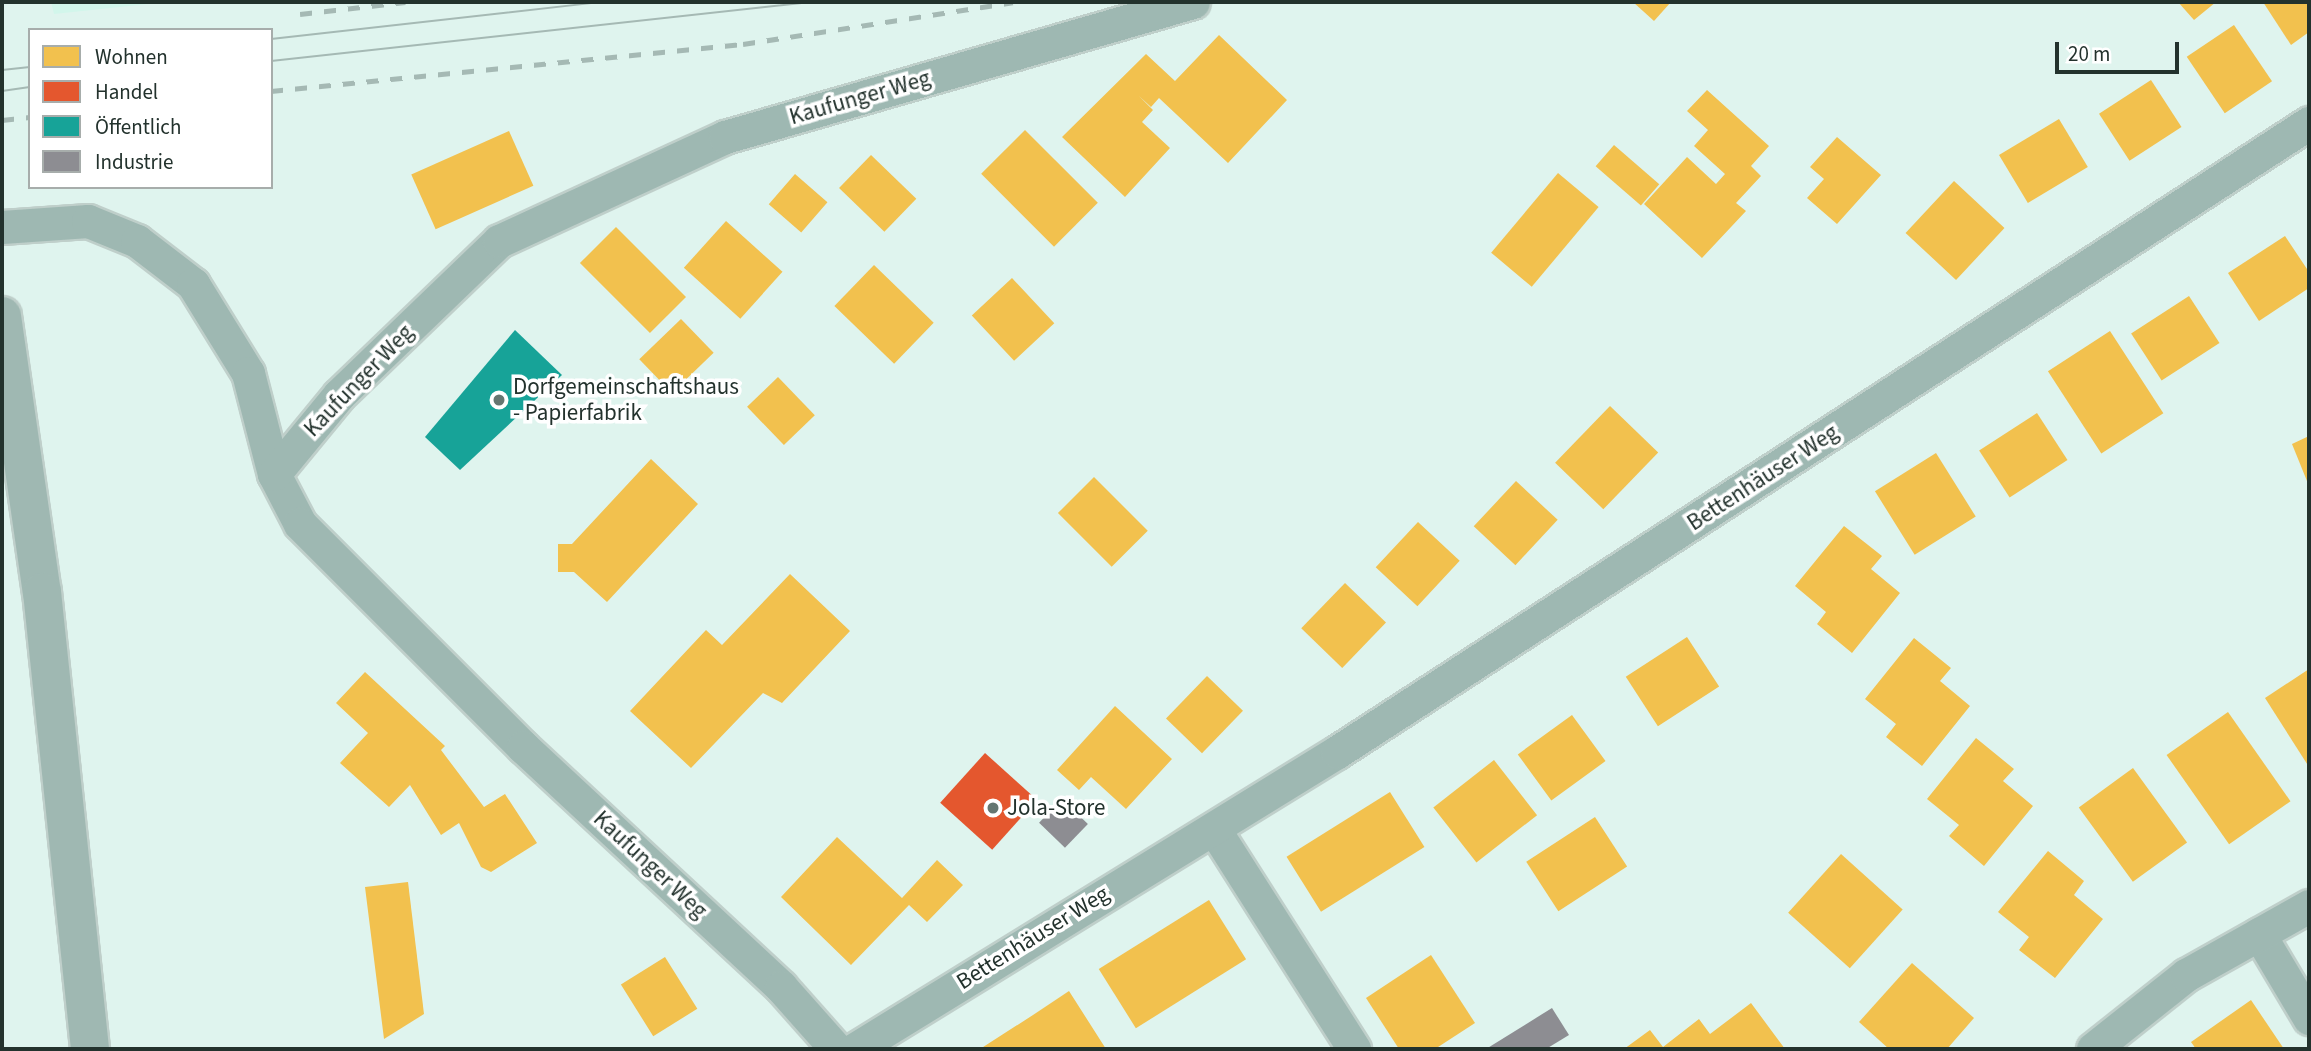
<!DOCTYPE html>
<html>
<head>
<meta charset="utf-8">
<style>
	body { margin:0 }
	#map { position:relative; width:2311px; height:1051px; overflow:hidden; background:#dff4ee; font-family:"Source Sans 3",sans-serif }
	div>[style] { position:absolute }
	.built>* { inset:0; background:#d2f6eb }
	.homes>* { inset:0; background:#f2c14e; transform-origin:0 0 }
	.shops>* { inset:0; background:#e4572e; transform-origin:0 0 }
	.public>* { inset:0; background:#17a398 }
	.industry>* { inset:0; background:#8d8d92; transform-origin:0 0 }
	.roads { filter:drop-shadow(2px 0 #bfcfca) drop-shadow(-2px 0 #bfcfca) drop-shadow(0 2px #bfcfca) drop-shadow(0 -2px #bfcfca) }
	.street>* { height:33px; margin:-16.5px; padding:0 16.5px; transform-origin:16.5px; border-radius:16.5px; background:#9eb8b2 }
	.highway>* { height:38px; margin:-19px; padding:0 19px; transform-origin:19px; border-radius:19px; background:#9fb8b2 }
	.tram>* { height:2px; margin:-1px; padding:0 1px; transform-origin:1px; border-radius:1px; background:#a5b9b4 }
	.rail>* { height:5px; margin-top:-2.5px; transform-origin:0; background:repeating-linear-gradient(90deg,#a5b9b4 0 12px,transparent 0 24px) }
	.dots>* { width:19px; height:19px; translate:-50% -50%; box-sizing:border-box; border:4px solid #fff; border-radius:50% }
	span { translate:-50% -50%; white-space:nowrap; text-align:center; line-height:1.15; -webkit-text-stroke:7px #fff; paint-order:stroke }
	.street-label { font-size:23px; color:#23322d }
	.poi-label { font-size:23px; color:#23322d }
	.left { translate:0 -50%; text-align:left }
	.frame { position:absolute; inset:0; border:4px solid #23322d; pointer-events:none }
	.legend { position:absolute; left:28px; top:28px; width:245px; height:161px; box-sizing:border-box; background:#fff; border:2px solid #a7adab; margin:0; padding:9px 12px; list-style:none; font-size:21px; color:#23322d }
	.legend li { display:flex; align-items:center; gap:14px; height:35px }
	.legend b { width:35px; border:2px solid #a7adab }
	.scale { position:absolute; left:2055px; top:42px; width:124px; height:32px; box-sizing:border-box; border:4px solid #23322d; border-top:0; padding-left:9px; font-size:21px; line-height:24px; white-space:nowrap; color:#23322d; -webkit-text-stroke:5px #fff; paint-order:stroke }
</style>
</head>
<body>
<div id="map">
	<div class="built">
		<i style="clip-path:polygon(51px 2px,167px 2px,54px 14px)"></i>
	</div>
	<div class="homes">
		<i style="clip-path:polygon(1633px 2px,1671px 2px,1654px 21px)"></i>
		<i style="clip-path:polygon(2178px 2px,2216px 2px,2194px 20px)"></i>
		<i style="clip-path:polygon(2263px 2px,2309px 2px,2309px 32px,2291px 45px)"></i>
		<i style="left:2234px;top:25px;width:68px;height:57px;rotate:56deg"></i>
		<i style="clip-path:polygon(1219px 35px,1287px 100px,1228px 163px,1159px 98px,1151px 107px,1139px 96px,1153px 110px,1142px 122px,1170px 148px,1125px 197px,1062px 137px,1146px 54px,1175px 81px)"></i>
		<i style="left:2151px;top:80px;width:56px;height:62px;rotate:57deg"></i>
		<i style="clip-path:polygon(1707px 90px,1769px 146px,1751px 166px,1761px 176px,1736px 203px,1746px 211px,1702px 258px,1644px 204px,1687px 157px,1716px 184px,1725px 174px,1694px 146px,1708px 130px,1687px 111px)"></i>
		<i style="left:2059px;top:119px;width:56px;height:70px;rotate:59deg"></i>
		<i style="left:1025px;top:130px;width:103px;height:62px;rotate:45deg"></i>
		<i style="left:509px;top:131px;width:60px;height:107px;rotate:66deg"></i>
		<i style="clip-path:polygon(1837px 137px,1881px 175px,1837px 224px,1807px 198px,1824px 179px,1810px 167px)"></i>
		<i style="left:1614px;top:145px;width:60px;height:28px;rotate:41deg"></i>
		<i style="left:871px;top:155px;width:63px;height:46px;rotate:44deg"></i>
		<i style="left:1558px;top:173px;width:53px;height:104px;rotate:40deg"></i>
		<i style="left:795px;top:174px;width:43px;height:40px;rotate:41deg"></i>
		<i style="left:1954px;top:181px;width:69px;height:71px;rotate:43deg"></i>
		<i style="left:726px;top:221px;width:76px;height:63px;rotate:42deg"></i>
		<i style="left:616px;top:227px;width:99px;height:51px;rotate:45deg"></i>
		<i style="clip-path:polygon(2285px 236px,2309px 272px,2309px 288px,2259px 321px,2228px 273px)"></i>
		<i style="left:874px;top:265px;width:83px;height:57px;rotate:44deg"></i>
		<i style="left:1012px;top:278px;width:62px;height:55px;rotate:47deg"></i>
		<i style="left:2189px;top:296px;width:56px;height:69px;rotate:57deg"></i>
		<i style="left:681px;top:319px;width:47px;height:58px;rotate:46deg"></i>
		<i style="left:2110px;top:331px;width:98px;height:74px;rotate:57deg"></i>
		<i style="left:778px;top:377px;width:53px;height:43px;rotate:46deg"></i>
		<i style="left:1610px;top:406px;width:67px;height:79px;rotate:44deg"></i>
		<i style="left:2037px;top:413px;width:56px;height:69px;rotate:57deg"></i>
		<i style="clip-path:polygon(2309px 436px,2309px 486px,2292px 444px)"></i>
		<i style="left:1936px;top:453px;width:75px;height:72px;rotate:58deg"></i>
		<i style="clip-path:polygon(651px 459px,698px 504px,607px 602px,574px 572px,558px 572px,558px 544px,572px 544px)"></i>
		<i style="left:1094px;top:477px;width:76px;height:51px;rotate:45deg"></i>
		<i style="left:1516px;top:481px;width:57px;height:62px;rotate:43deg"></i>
		<i style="left:1418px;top:522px;width:57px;height:62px;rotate:43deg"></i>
		<i style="clip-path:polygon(1844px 526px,1882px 556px,1871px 569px,1900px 593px,1852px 653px,1817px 624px,1826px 612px,1795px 586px)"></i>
		<i style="clip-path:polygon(790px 574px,850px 631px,782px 703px,763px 693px,691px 768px,630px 711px,706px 630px,722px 645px)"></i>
		<i style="left:1345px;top:583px;width:57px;height:63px;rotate:44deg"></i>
		<i style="left:1687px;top:637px;width:59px;height:73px;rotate:57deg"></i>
		<i style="clip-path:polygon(1914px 638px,1951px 668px,1940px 681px,1970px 706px,1922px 766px,1886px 737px,1896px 724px,1865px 699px)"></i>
		<i style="clip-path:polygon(2309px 669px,2309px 767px,2265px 698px)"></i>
		<i style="clip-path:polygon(365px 672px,445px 746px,441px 750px,484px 807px,505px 794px,537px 843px,491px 872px,481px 867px,459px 823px,441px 835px,410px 785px,389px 807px,340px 763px,368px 733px,336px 703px)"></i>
		<i style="left:1207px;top:676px;width:50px;height:59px;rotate:44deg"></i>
		<i style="clip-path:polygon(1115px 706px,1172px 759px,1126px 809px,1091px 777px,1079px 790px,1057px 770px)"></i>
		<i style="left:2228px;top:712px;width:109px;height:75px;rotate:55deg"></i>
		<i style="left:1572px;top:715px;width:57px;height:67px;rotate:54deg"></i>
		<i style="clip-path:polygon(1976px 738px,2014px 769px,2003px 781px,2033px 806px,1984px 866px,1949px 836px,1959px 825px,1927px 799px)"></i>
		<i style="left:1494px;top:760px;width:70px;height:77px;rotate:52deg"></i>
		<i style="left:2133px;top:768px;width:92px;height:67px;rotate:54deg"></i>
		<i style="left:1390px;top:792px;width:65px;height:122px;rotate:58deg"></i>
		<i style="left:1595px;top:817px;width:59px;height:82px;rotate:57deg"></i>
		<i style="clip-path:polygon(837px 837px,902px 898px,937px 860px,963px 885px,927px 922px,909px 905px,851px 965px,781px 897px)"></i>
		<i style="clip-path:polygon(2048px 851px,2084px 881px,2074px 895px,2103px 919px,2055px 978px,2019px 950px,2029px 937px,1998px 912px)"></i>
		<i style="left:1841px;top:854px;width:83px;height:79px;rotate:42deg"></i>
		<i style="clip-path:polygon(408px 882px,424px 1014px,384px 1039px,365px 887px)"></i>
		<i style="left:1209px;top:900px;width:70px;height:130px;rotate:58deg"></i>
		<i style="clip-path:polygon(1431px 955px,1475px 1023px,1435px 1049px,1399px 1049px,1366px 998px)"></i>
		<i style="left:665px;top:957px;width:61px;height:52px;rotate:58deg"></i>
		<i style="clip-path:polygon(1912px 963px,1974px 1018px,1947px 1049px,1889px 1049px,1859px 1022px)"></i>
		<i style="clip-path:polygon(1069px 991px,1106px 1049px,980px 1049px,1033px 1015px)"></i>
		<i style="clip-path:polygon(2251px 1000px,2284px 1049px,2196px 1049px,2191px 1042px)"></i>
		<i style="clip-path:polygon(1751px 1003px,1785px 1049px,1624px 1049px,1650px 1030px,1663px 1047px,1699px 1019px,1710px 1034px)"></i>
	</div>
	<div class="shops">
		<i style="left:985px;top:753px;width:70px;height:67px;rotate:42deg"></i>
	</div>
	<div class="public">
		<i style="clip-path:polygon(515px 330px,562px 375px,460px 470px,425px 437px)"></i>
	</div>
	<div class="industry">
		<i style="left:1062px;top:799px;width:36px;height:33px;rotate:44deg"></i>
		<i style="clip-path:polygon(1552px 1008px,1569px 1035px,1546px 1049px,1486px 1049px)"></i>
	</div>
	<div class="roads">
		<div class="street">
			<i style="left:2px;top:227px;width:86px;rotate:-4deg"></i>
			<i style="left:88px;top:221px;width:53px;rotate:22.2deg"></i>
			<i style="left:137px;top:241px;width:71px;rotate:37.5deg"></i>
			<i style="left:193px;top:284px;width:105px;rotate:58.3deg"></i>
			<i style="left:248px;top:373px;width:104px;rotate:75.6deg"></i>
			<i style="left:274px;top:474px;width:56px;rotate:62.5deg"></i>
			<i style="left:300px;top:524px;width:315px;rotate:45deg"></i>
			<i style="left:523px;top:747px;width:352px;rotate:42.9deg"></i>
			<i style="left:781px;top:987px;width:83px;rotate:48.4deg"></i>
			<i style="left:274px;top:474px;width:102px;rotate:-50.6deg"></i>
			<i style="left:339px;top:395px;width:222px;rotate:-43.9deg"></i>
			<i style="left:499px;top:241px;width:249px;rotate:-24.7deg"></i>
			<i style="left:725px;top:137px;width:487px;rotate:-16.1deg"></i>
			<i style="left:1214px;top:829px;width:261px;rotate:57.5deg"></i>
			<i style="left:2259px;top:934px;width:98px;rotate:59.2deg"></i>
			<i style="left:855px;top:1049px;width:566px;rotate:-31.64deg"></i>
			<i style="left:1337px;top:752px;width:1158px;rotate:-32.91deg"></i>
			<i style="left:2093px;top:1049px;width:119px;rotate:-38.5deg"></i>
			<i style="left:2186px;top:975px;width:141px;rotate:-29.3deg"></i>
		</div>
		<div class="highway">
			<i style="left:2px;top:316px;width:279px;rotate:81.8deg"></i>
			<i style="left:42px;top:592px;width:460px;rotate:84deg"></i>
		</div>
	</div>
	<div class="tram">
		<i style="left:271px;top:39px;width:333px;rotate:-6.4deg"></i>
		<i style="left:271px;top:61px;width:543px;rotate:-6.24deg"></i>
		<i style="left:2px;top:70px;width:28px;rotate:-6deg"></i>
		<i style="left:2px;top:91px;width:28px;rotate:-8deg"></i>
	</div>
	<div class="rail">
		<i style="left:300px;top:14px;width:106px;rotate:-6.5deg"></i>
		<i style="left:271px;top:91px;width:474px;rotate:-5.7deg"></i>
		<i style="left:743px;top:44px;width:273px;rotate:-8.8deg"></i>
		<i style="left:2px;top:120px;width:28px;rotate:-6deg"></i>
	</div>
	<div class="dots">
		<i style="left:499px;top:400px;background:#657671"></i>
		<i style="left:993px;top:808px;background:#657671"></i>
	</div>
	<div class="street-label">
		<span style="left:860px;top:98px;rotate:-16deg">Kaufunger Weg</span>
		<span style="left:359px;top:381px;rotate:-46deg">Kaufunger Weg</span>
		<span style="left:1763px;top:478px;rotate:-33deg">Bettenhäuser Weg</span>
		<span style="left:650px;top:865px;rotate:43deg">Kaufunger Weg</span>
		<span style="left:1033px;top:938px;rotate:-32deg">Bettenhäuser Weg</span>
	</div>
	<div class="poi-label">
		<span class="left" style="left:513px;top:400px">Dorfgemeinschaftshaus<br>- Papierfabrik</span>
		<span class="left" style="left:1007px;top:808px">Jola-Store</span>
	</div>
	<div class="frame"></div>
	<ul class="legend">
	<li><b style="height:19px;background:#f2c14e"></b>Wohnen</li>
	<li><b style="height:19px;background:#e4572e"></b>Handel</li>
	<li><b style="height:19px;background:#17a398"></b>Öffentlich</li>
	<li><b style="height:19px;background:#8d8d92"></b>Industrie</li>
	</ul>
	<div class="scale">20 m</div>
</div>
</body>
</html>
